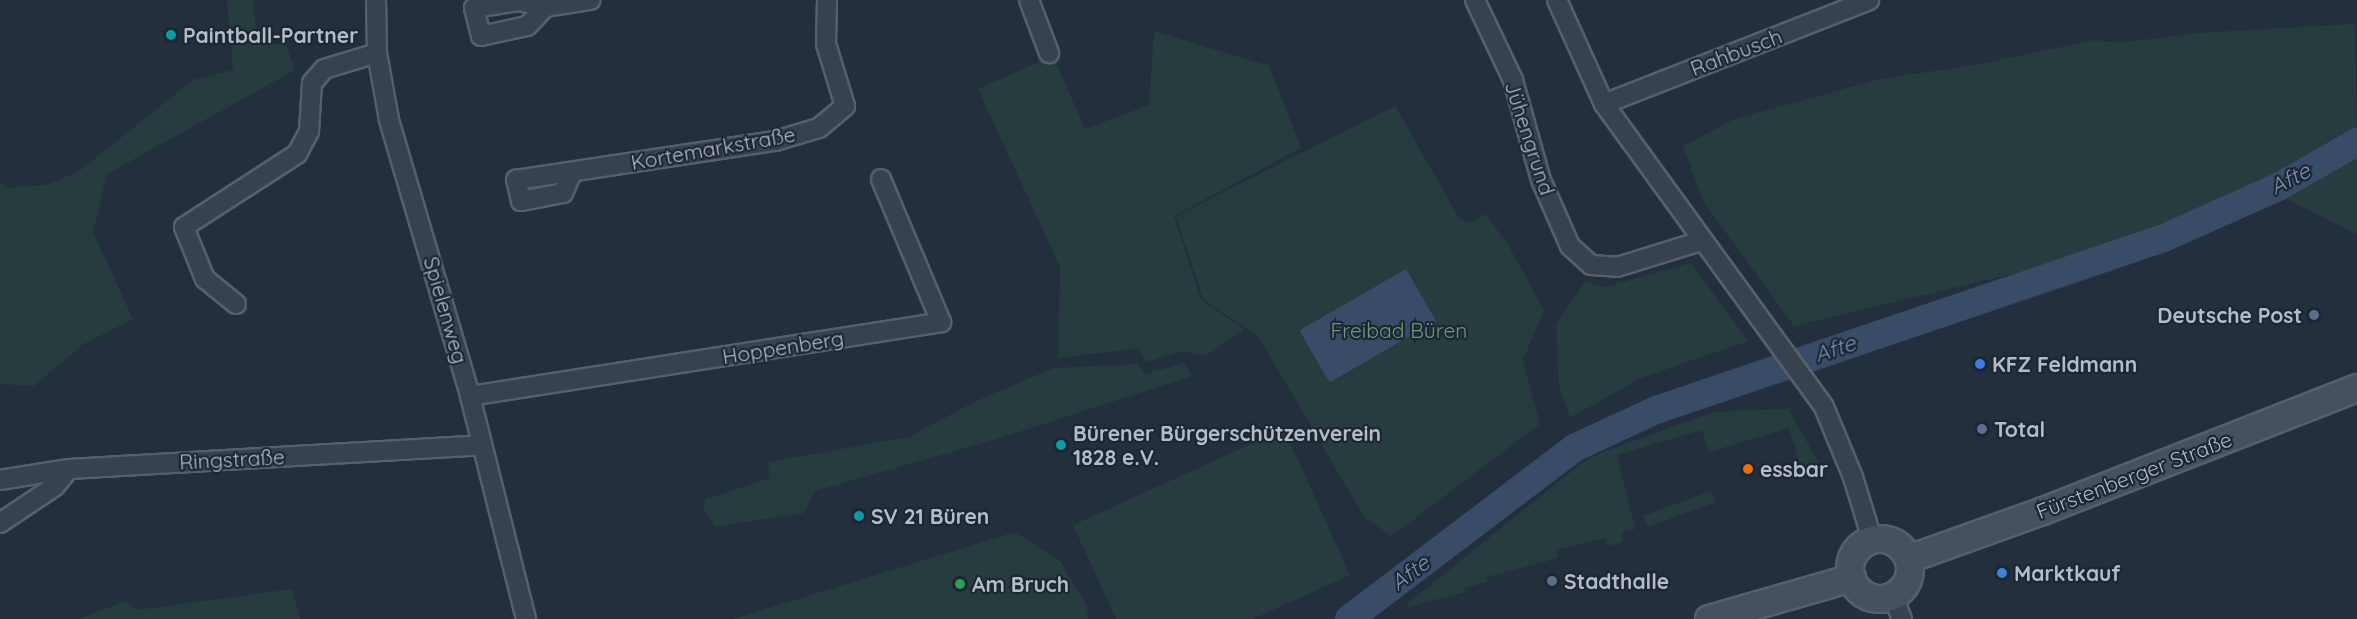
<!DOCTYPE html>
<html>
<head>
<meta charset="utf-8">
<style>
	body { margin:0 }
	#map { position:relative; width:2357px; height:619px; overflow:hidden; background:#242f3e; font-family:Quicksand,sans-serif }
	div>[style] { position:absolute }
	.green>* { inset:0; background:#263c3f; transform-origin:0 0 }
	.water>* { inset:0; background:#394c67; transform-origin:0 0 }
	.river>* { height:28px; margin:-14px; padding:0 14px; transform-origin:14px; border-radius:14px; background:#394c67 }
	.roads { filter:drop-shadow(2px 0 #565f6c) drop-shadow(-2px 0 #565f6c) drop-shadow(0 2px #565f6c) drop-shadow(0 -2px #565f6c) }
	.street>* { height:18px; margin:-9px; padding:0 9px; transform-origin:9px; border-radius:9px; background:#38414e }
	.secondary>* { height:26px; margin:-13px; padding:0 13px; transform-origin:13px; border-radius:13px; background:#465061 }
	.secondary>.ring { margin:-13px; padding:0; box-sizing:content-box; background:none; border:26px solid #465061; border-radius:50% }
	.dots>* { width:16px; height:16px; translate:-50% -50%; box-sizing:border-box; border:3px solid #1d2633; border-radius:50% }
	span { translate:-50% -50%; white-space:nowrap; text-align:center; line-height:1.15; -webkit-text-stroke:4.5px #1d2633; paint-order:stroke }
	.poi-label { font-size:21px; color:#b4bcc9; font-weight:700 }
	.left { translate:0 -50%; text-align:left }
	.right { translate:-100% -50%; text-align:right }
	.street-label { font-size:21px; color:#b4bcc9 }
	.park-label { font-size:21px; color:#6b9a76 }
	.water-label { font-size:22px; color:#7c92b1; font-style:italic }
</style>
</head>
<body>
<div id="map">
	<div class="green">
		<i style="clip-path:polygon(227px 0,253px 0,257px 43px,286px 45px,295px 70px,107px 174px,93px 232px,133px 319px,82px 345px,34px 386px,0 384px,0 182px,8px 188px,45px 185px,78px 172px,193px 80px,233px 70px)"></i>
		<i style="clip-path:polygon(2355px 24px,2357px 132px,2276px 175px,2166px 225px,2067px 261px,1794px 326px,1703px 201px,1683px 146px,1735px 119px,1880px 79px,1975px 65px,2095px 40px,2118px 43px,2199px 33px)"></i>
		<i style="clip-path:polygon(1154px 31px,1269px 66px,1301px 148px,1174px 216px,1201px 300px,1244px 329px,1205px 356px,1184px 351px,1146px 362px,1139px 348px,1058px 358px,1060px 267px,978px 89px,1053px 56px,1085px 129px,1149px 105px)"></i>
		<i style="clip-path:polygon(1395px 106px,1459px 218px,1469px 223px,1485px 214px,1507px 243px,1544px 310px,1523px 360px,1540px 424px,1392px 536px,1365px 518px,1258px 336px,1203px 299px,1176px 216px)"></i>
		<i style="clip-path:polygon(2357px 149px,2357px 234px,2287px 199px,2283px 189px)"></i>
		<i style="clip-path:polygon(1691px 263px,1748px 341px,1641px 378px,1570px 418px,1559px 385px,1556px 324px,1585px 282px,1605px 287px)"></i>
		<i style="clip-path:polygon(1184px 363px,1192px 376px,990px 441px,815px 491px,804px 513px,715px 527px,703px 509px,706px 499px,770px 478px,768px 462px,909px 437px,976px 401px,1054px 368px,1137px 364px,1145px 374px)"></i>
		<i style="clip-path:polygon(1788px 409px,1822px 468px,1803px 474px,1789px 428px,1709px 452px,1702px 430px,1617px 455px,1635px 529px,1621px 533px,1623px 542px,1607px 546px,1605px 538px,1556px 550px,1558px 558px,1487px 577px,1487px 582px,1464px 588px,1465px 592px,1408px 607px,1407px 604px,1582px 463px,1603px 452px,1714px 412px)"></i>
		<i style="clip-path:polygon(1284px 429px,1350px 575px,1253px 619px,1116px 619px,1073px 525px)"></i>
		<i style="left:1711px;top:491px;width:12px;height:72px;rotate:70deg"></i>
		<i style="clip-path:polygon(1015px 532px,1061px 562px,1087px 606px,1088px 619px,733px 619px)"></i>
		<i style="clip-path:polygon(292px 589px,300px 619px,78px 619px,126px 601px,137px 610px)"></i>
	</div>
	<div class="water">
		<i style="left:1406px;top:269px;width:60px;height:123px;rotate:60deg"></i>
	</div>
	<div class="river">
		<i style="left:1349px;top:619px;width:283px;rotate:-37.2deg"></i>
		<i style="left:1574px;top:448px;width:90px;rotate:-24.9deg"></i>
		<i style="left:1656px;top:410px;width:536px;rotate:-18.71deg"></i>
		<i style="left:2164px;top:238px;width:127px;rotate:-24.1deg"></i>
		<i style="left:2280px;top:186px;width:89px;rotate:-29.7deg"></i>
	</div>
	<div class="roads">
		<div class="street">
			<i style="left:376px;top:0;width:53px;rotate:88.9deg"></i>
			<i style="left:377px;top:53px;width:68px;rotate:79.8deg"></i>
			<i style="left:389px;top:120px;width:288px;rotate:73.6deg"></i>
			<i style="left:470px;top:396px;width:230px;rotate:75.9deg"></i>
			<i style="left:1029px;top:0;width:57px;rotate:69.3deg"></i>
			<i style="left:1475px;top:0;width:89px;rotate:64.6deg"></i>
			<i style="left:1513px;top:80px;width:104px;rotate:74.4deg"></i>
			<i style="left:1541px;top:180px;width:72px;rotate:66.3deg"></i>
			<i style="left:1570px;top:246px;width:28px;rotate:42deg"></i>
			<i style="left:1591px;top:265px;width:26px;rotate:4deg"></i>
			<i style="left:1617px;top:267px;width:88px;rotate:-17.2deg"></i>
			<i style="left:1557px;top:0;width:114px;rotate:65.7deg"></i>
			<i style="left:1604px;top:104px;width:374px;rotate:54deg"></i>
			<i style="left:1824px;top:407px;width:76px;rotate:67.5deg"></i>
			<i style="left:1853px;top:477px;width:65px;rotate:73deg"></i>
			<i style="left:545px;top:7px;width:26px;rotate:133deg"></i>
			<i style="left:527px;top:26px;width:47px;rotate:167.7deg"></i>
			<i style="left:481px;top:36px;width:29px;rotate:-104deg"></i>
			<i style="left:474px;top:8px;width:46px;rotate:-8.8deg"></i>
			<i style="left:519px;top:1px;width:27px;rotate:13deg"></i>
			<i style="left:545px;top:7px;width:46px;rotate:-8.8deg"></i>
			<i style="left:1604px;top:104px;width:285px;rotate:-21.4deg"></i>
			<i style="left:572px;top:172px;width:23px;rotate:113deg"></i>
			<i style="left:563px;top:193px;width:43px;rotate:169.2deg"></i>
			<i style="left:521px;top:201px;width:22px;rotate:-103deg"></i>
			<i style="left:516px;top:180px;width:262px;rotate:-8.6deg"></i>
			<i style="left:775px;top:141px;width:46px;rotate:-16.5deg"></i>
			<i style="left:819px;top:128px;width:34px;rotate:-40deg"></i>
			<i style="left:845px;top:106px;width:65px;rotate:-107deg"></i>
			<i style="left:826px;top:44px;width:44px;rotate:-88.7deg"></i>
			<i style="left:236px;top:304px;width:40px;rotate:-141deg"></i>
			<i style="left:205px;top:279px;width:56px;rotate:-112deg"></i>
			<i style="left:184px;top:227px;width:135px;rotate:-32.9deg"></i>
			<i style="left:297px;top:154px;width:26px;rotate:-62deg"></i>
			<i style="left:309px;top:131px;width:48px;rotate:-86.4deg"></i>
			<i style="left:312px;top:83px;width:18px;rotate:-49deg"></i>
			<i style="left:324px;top:69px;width:55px;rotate:-16.8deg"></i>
			<i style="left:470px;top:396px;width:477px;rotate:-8.9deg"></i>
			<i style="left:941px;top:322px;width:155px;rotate:-112.8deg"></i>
			<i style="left:0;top:480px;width:70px;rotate:-9.1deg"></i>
			<i style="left:69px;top:469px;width:414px;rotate:-3.3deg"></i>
			<i style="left:0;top:523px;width:66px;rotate:-33.9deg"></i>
			<i style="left:55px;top:486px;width:22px;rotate:-51deg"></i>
			<i style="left:1893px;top:596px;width:25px;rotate:69deg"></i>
		</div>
		<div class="secondary">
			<i class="ring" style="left:1850px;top:539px;width:34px;height:34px"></i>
			<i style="left:1909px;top:559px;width:142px;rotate:-19.7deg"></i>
			<i style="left:2043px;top:511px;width:337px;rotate:-21.4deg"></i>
			<i style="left:1709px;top:619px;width:149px;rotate:-16deg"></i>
		</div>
	</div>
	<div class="dots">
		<i style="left:171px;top:35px;background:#0f9aa8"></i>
		<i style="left:2314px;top:315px;background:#5c6f8a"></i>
		<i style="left:1980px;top:364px;background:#3f7fe0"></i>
		<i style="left:1982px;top:429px;background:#5c6f8a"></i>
		<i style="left:1061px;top:445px;background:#0f9aa8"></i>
		<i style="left:1748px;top:469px;background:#e8710a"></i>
		<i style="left:859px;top:516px;background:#0f9aa8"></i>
		<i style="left:2002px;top:573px;background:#3f7fe0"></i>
		<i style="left:1552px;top:581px;background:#5c6f8a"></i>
		<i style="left:960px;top:584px;background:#2e9e5b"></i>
	</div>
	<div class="poi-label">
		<span class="left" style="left:183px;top:35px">Paintball-Partner</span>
		<span class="right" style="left:2302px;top:315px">Deutsche Post</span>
		<span class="left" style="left:1992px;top:364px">KFZ Feldmann</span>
		<span class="left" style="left:1994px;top:429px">Total</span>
		<span class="left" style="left:1073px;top:445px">Bürener Bürgerschützenverein<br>1828 e.V.</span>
		<span class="left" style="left:1760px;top:469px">essbar</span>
		<span class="left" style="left:871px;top:516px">SV 21 Büren</span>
		<span class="left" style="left:2014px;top:573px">Marktkauf</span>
		<span class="left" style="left:1564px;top:581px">Stadthalle</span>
		<span class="left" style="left:972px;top:584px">Am Bruch</span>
	</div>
	<div class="street-label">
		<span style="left:1736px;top:52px;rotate:-21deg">Rahbusch</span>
		<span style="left:1530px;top:138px;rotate:72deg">Jühengrund</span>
		<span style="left:713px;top:148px;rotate:-10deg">Kortemarkstraße</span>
		<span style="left:446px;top:310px;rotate:74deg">Spielenweg</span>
		<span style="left:783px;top:347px;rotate:-9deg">Hoppenberg</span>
		<span style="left:232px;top:459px;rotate:-3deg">Ringstraße</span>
		<span style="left:2134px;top:475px;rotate:-21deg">Fürstenberger Straße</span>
	</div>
	<div class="park-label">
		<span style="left:1399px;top:330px">Freibad Büren</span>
	</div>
	<div class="water-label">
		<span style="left:2290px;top:179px;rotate:-28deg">Afte</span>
		<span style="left:1835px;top:349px;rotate:-19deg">Afte</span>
		<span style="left:1410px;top:573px;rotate:-37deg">Afte</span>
	</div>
</div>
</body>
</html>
